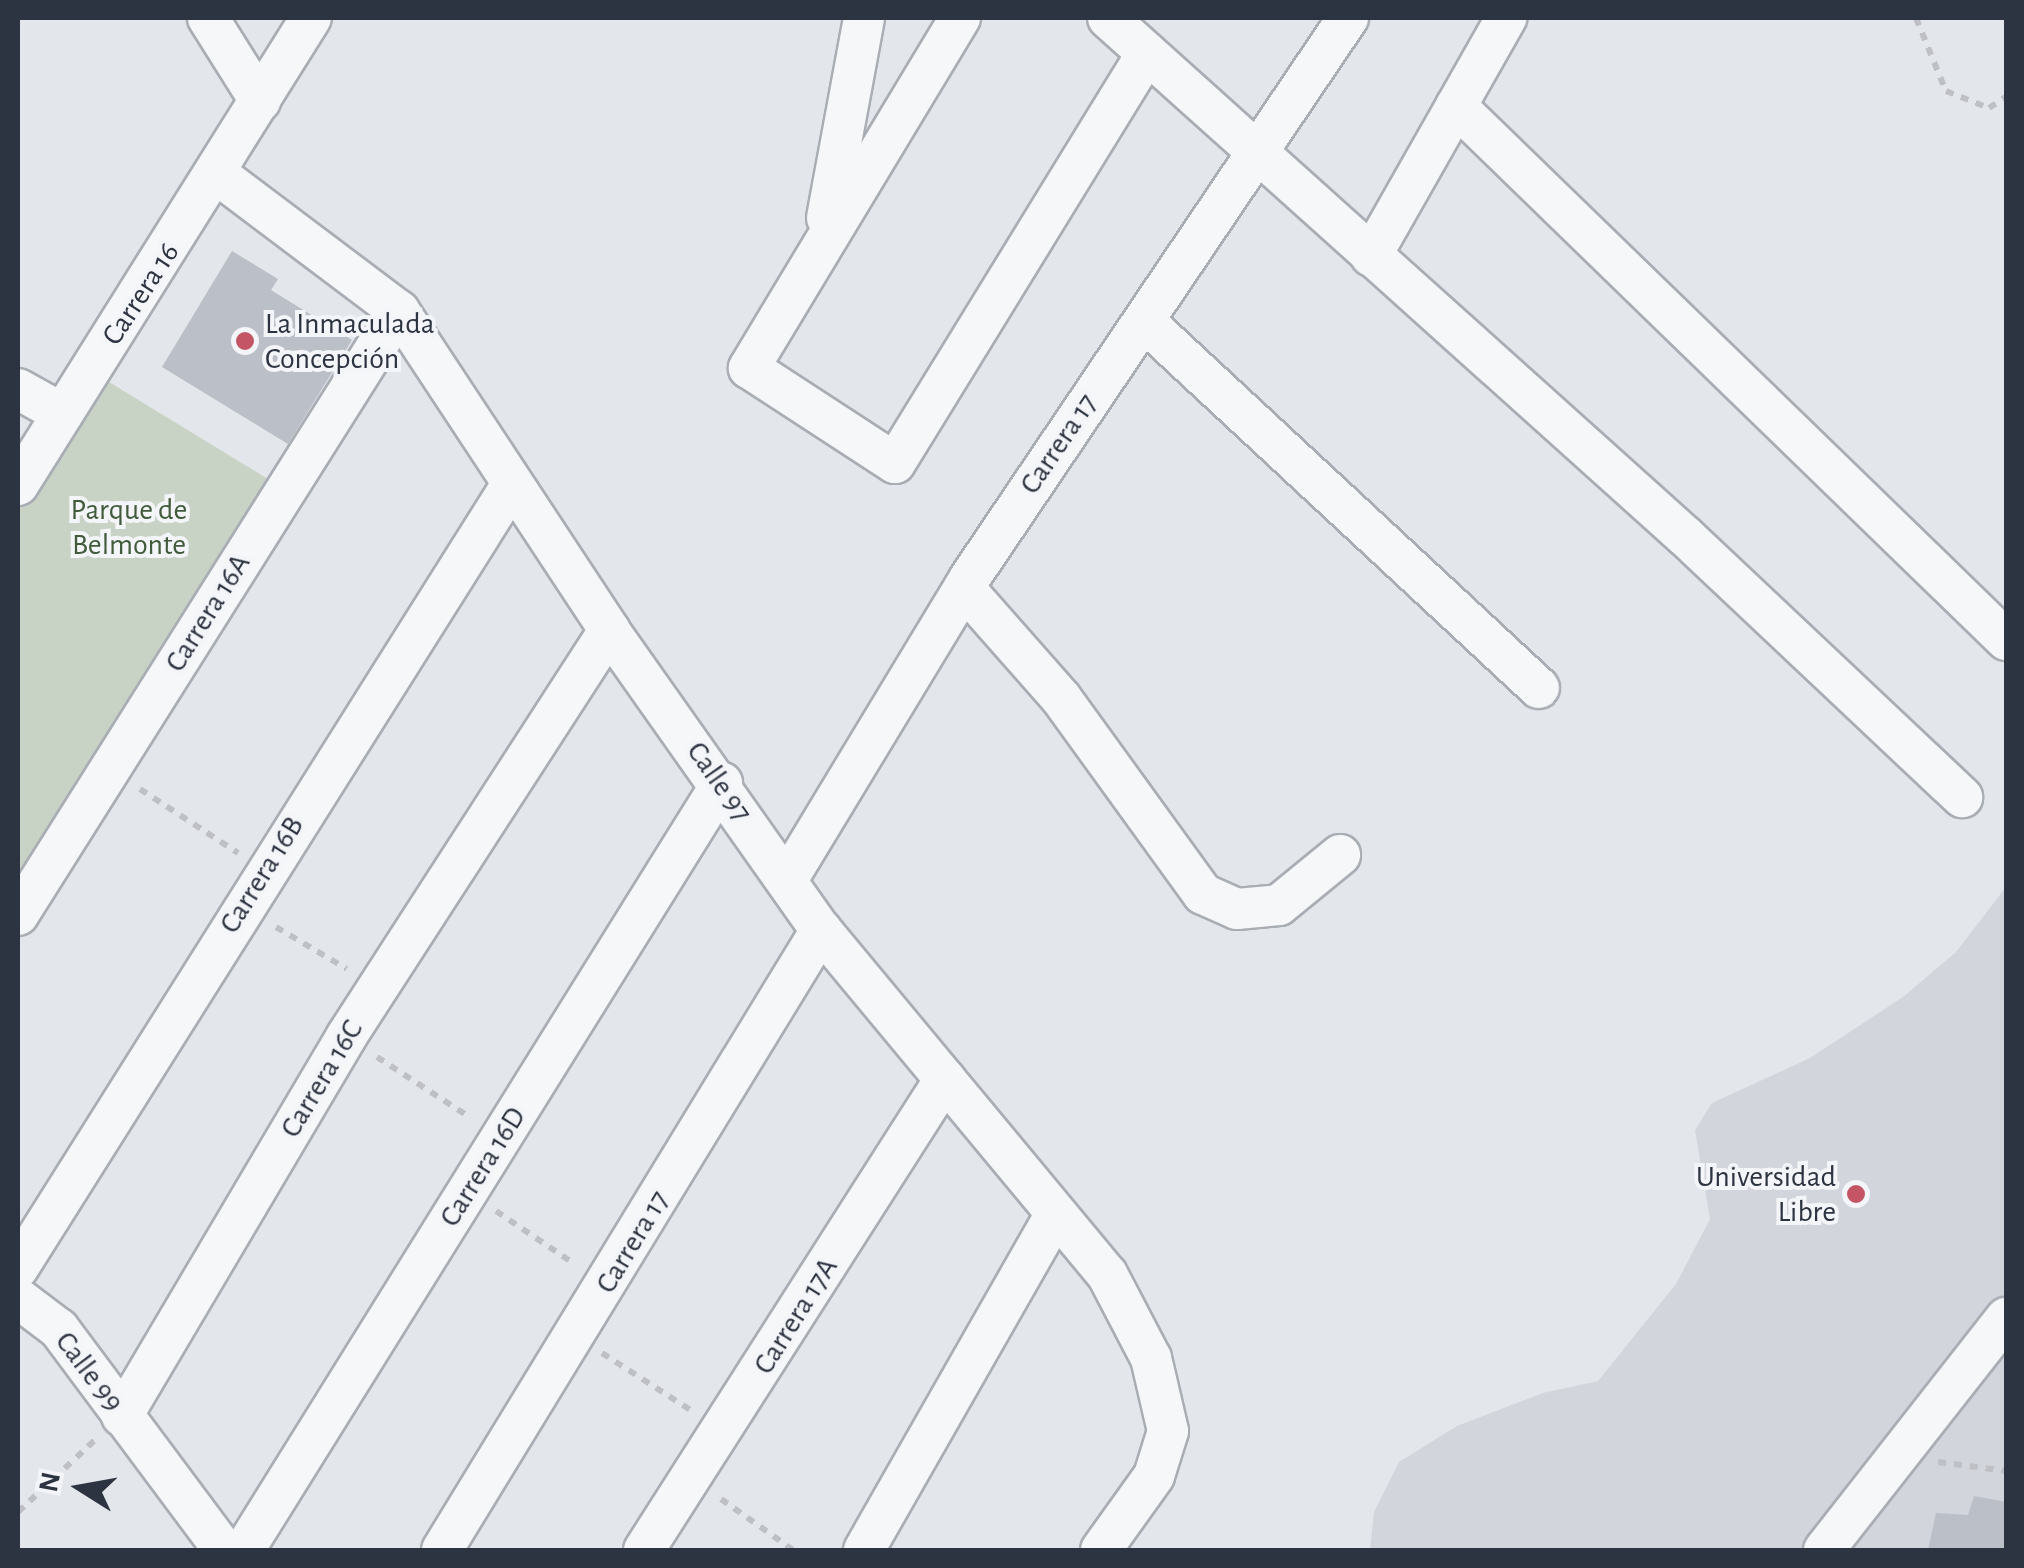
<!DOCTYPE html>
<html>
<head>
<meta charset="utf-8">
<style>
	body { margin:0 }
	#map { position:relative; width:2024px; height:1568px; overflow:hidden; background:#e3e6ea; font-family:"Alegreya Sans",sans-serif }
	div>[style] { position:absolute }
	.built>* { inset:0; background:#d2d5dc }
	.green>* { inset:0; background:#c9d3c5 }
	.building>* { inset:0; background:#bbbfc7 }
	.path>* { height:6px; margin-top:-3px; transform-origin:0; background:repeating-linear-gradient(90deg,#bec0c5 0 8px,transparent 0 16px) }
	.roads { filter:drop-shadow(2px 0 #a9adb4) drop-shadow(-2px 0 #a9adb4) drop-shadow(0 2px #a9adb4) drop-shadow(0 -2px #a9adb4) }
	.minor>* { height:40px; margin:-20px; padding:0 20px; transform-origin:20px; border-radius:20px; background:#f6f7f9 }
	.dots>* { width:28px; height:28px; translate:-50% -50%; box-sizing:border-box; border:5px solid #f3f5f8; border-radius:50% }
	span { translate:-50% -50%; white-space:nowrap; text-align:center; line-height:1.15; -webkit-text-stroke:8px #f3f5f8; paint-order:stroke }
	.street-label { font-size:30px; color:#2d3441 }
	.poi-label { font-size:30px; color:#2d3441 }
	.left { translate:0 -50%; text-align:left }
	.right { translate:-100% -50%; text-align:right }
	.park-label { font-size:30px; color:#415b3b }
	.frame { position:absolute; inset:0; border:20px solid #2d3441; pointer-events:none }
	.north { position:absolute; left:30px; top:1438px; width:100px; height:100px; -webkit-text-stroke:8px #f3f5f8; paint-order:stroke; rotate:281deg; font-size:28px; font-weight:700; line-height:40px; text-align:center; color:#2d3441 }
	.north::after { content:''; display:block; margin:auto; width:35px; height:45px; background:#2d3441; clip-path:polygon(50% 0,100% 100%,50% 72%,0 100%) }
</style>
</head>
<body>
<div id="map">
	<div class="built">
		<i style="clip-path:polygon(2006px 887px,2006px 1550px,1370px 1550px,1374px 1512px,1399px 1462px,1457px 1426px,1543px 1393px,1598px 1381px,1676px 1284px,1710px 1219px,1695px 1130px,1712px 1103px,1810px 1058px,1903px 997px,1956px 952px)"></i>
	</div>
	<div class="green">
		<i style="clip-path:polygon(91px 371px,286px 490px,18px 915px,18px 485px)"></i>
	</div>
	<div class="building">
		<i style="clip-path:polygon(232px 251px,278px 279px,271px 290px,352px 340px,288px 444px,162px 367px)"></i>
		<i style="clip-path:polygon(1974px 1496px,2006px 1502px,2006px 1550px,1928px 1550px,1936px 1513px,1968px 1515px)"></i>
	</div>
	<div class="path">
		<i style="left:1916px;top:18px;width:79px;rotate:67.7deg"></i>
		<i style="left:1946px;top:91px;width:46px;rotate:21.6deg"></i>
		<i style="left:1989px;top:108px;width:20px;rotate:-33deg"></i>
		<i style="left:140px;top:789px;width:117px;rotate:33.1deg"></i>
		<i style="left:276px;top:927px;width:82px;rotate:30.6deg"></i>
		<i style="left:377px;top:1057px;width:112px;rotate:33deg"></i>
		<i style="left:496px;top:1211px;width:93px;rotate:34deg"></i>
		<i style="left:602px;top:1353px;width:107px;rotate:32.8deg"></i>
		<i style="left:1938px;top:1462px;width:69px;rotate:7.5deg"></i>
		<i style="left:721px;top:1499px;width:88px;rotate:35.3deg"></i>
		<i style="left:18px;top:1512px;width:108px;rotate:-43.1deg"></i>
	</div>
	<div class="roads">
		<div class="minor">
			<i style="left:208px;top:18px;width:98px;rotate:57.9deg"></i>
			<i style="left:960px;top:18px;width:409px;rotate:121.1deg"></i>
			<i style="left:749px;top:368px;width:174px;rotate:33.1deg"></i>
			<i style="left:895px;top:463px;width:481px;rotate:-58.4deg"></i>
			<i style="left:1108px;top:18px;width:775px;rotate:41.92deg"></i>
			<i style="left:1685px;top:536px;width:381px;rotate:43.3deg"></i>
			<i style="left:1456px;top:106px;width:767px;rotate:44.15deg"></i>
			<i style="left:217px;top:174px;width:228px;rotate:37deg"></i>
			<i style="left:399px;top:311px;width:382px;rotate:56.6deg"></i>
			<i style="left:609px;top:630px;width:367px;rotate:54.8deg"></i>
			<i style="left:821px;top:930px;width:447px;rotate:50.3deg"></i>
			<i style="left:1107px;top:1274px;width:95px;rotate:62.4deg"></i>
			<i style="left:1151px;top:1358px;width:75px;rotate:76.9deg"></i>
			<i style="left:1168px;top:1431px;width:47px;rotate:107.3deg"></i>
			<i style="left:1154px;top:1476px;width:91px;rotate:125.6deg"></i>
			<i style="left:827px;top:218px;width:203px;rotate:-79.5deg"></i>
			<i style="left:1371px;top:256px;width:274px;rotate:-60.4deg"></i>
			<i style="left:1144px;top:321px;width:539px;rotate:42.9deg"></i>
			<i style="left:18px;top:389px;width:51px;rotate:29.1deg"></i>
			<i style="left:18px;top:485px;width:551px;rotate:-57.9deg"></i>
			<i style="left:964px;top:588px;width:147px;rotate:48.6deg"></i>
			<i style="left:1061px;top:698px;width:242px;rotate:54.1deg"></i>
			<i style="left:1203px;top:894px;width:37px;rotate:24deg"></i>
			<i style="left:1237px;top:909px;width:42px;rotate:-5.4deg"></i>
			<i style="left:1279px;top:905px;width:79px;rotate:-39.3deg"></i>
			<i style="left:787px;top:880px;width:352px;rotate:-58.8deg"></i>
			<i style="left:969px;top:579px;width:677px;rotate:-55.96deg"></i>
			<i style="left:18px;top:915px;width:714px;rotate:-57.76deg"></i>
			<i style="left:18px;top:1268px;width:927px;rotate:-57.78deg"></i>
			<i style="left:18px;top:1298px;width:51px;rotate:37.1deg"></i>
			<i style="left:59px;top:1329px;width:276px;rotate:53.3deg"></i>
			<i style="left:122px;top:1416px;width:440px;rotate:-59.4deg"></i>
			<i style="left:346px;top:1037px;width:485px;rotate:-57.1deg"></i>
			<i style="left:244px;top:1550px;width:904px;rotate:-58.07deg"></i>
			<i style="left:442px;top:1550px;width:727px;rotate:-58.56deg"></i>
			<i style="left:644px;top:1550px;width:559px;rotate:-57.42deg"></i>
			<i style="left:864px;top:1550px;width:386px;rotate:-60.3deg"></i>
			<i style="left:1824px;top:1550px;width:295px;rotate:-51.9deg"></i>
		</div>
	</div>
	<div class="dots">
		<i style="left:245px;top:341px;background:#c35564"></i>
		<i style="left:1856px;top:1194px;background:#c35564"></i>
	</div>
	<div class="street-label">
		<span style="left:141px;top:294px;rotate:-57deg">Carrera 16</span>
		<span style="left:1059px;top:444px;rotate:-56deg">Carrera 17</span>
		<span style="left:208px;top:613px;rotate:-58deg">Carrera 16A</span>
		<span style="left:719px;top:782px;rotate:55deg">Calle 97</span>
		<span style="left:262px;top:875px;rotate:-58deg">Carrera 16B</span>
		<span style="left:322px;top:1079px;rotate:-59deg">Carrera 16C</span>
		<span style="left:483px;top:1167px;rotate:-58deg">Carrera 16D</span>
		<span style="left:633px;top:1242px;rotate:-59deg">Carrera 17</span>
		<span style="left:796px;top:1316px;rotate:-58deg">Carrera 17A</span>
		<span style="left:89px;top:1372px;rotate:53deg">Calle 99</span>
	</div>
	<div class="poi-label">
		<span class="left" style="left:265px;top:341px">La Inmaculada<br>Concepción</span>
		<span class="right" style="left:1836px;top:1194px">Universidad<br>Libre</span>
	</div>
	<div class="park-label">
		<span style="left:129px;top:527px">Parque de<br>Belmonte</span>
	</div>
	<div class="frame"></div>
	<div class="north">N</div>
</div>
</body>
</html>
